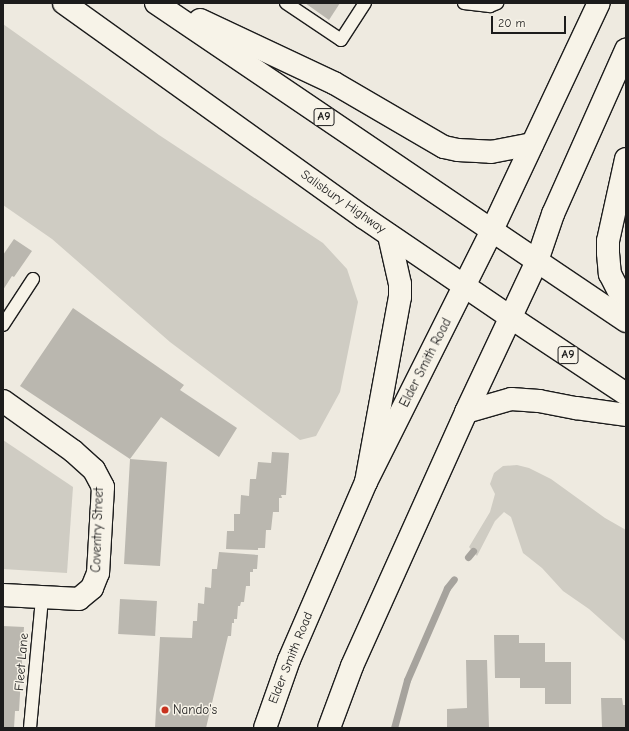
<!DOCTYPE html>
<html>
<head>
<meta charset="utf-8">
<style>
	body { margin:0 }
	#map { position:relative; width:629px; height:731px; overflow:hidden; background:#eeeae0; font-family:"Comic Neue",sans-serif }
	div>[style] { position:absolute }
	.green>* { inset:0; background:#cfccc3 }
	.stream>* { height:7px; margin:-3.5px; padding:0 3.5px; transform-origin:3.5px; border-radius:3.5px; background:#a6a39d }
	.building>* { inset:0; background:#bab7af; transform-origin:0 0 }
	.roads { filter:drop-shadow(1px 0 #1c1c1c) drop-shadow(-1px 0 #1c1c1c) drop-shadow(0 1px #1c1c1c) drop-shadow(0 -1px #1c1c1c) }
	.lane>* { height:12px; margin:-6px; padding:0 6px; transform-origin:6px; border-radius:6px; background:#f7f3e8 }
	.street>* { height:22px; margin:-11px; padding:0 11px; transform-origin:11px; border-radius:11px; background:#f7f3e8 }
	.primary>* { height:22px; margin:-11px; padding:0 11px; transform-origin:11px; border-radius:11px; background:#f7f3e8 }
	.highway>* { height:22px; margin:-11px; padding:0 11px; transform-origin:11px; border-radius:11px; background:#f7f3e8 }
	.dots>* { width:11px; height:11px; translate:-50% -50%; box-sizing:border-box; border:2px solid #f7f3e8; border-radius:50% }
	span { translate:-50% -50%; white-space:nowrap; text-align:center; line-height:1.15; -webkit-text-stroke:3px #f7f3e8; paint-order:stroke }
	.shield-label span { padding:1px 3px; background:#f7f3e8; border:1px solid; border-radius:3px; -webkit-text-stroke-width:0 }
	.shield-label { font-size:12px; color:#1c1c1c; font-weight:700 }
	.street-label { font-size:13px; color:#1c1c1c }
	.poi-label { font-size:13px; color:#1c1c1c }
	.left { translate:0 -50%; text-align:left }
	.frame { position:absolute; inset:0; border:4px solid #1c1c1c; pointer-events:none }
	.scale { position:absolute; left:491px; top:16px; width:75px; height:18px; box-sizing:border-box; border:2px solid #1c1c1c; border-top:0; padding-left:5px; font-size:12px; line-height:14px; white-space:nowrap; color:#1c1c1c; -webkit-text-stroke:3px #f7f3e8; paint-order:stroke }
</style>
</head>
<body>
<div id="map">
	<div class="green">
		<i style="clip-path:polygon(3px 24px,159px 135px,323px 243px,347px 269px,358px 302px,340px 392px,316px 436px,300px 440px,170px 342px,52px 239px,3px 205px)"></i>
		<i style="clip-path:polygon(3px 440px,73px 487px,67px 573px,3px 569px)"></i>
		<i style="clip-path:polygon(517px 465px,529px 468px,551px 479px,605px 518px,626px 530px,626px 642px,589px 609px,563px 591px,542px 568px,523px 553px,511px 517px,504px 512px,495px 521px,477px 556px,469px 547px,490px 512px,495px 494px,490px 484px,494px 473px,503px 466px)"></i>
	</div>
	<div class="stream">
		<i style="left:468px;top:557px;width:8px;rotate:-50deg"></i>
		<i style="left:394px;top:728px;width:50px;rotate:-74.8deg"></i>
		<i style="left:407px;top:680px;width:100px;rotate:-66.5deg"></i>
		<i style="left:447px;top:588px;width:11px;rotate:-52deg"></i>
	</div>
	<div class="building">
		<i style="clip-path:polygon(305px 3px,340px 3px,329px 20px)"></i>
		<i style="clip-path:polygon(14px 239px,32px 251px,14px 277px,12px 276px,3px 290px,3px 255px)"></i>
		<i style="clip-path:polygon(73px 308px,184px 385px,180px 390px,237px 428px,219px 457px,161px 417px,130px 459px,167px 462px,160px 566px,124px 564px,130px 459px,20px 386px)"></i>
		<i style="clip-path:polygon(272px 452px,289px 453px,286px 495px,281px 495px,282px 498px,279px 498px,279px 512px,273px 512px,271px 530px,266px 530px,265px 548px,258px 548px,258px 550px,226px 549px,227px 531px,234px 531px,234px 514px,240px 514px,241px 495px,249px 496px,250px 479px,256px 479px,258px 462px,271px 463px)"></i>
		<i style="clip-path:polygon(219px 552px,258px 555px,257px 569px,253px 569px,253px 572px,250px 572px,250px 586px,246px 586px,244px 602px,241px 602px,240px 606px,238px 606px,237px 619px,234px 619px,234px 623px,232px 623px,231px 636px,228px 636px,206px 728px,155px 728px,160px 637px,192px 638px,193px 621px,197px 621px,198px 603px,204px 604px,205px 587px,211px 588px,212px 569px,217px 569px)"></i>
		<i style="left:120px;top:599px;width:37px;height:35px;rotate:3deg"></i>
		<i style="clip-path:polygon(3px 626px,24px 627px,19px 711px,15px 711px,14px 728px,3px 728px)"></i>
		<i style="clip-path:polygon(494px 635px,519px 635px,519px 643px,545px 643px,545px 662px,571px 662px,571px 704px,545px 704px,545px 688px,520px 688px,520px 678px,495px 678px)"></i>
		<i style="clip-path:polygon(466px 660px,487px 660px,489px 728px,447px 728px,447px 709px,467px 708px)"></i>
		<i style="clip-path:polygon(601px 698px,622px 698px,623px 705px,626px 705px,626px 728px,602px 728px)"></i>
	</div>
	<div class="roads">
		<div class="lane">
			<i style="left:286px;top:3px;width:66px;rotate:33.9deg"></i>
			<i style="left:341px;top:40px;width:44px;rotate:-57deg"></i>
			<i style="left:464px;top:3px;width:26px;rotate:7deg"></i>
			<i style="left:490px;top:6px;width:8px;rotate:-23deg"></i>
			<i style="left:3px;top:325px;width:55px;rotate:-56.9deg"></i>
			<i style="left:30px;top:728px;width:131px;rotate:-84.7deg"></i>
		</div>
		<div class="street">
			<i style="left:492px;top:230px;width:251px;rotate:-64.8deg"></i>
			<i style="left:537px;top:261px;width:50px;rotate:-71.2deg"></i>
			<i style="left:553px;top:214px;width:180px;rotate:-66deg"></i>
			<i style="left:3px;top:401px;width:86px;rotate:35.5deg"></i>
			<i style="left:73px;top:451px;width:28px;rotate:42deg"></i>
			<i style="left:94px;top:470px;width:19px;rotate:62deg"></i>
			<i style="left:103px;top:487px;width:86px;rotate:93.3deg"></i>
			<i style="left:98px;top:573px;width:16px;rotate:112deg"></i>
			<i style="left:92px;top:588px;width:17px;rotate:140deg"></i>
			<i style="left:79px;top:599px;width:76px;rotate:-177deg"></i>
		</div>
		<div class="primary">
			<i style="left:626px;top:159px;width:84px;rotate:102.4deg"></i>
			<i style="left:608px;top:241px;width:12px;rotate:90deg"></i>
			<i style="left:608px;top:253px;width:21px;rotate:85deg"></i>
			<i style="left:610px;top:274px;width:35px;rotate:63deg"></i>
			<i style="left:510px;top:317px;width:139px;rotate:33.6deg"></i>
			<i style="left:466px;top:412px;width:47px;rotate:-16.1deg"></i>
			<i style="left:511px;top:399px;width:28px;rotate:4deg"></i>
			<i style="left:539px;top:401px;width:38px;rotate:11deg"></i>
			<i style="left:576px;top:408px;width:50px;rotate:8deg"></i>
			<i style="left:265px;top:728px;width:72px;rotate:-70.6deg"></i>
			<i style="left:289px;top:660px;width:194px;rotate:-66.6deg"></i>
			<i style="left:366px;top:482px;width:282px;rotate:-63.4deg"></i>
			<i style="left:329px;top:728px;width:66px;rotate:-69.6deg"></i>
			<i style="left:352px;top:666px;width:278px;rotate:-65.8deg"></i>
			<i style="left:466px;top:412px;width:167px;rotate:-64.8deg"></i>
			<i style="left:537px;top:261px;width:107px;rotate:34deg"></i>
		</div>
		<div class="highway">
			<i style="left:64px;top:3px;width:368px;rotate:35.6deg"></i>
			<i style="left:363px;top:217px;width:178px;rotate:34.2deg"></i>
			<i style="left:156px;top:3px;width:460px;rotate:34.1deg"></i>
			<i style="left:200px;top:20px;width:148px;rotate:25.2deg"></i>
			<i style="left:334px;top:83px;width:127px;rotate:30.2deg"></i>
			<i style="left:444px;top:147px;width:14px;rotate:12deg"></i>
			<i style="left:458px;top:150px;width:33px;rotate:3deg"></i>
			<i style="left:491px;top:152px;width:42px;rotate:-11deg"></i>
			<i style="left:366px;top:482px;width:188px;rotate:-79.6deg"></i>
			<i style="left:400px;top:297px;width:13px;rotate:-90deg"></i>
			<i style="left:400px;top:284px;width:50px;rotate:-102.7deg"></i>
		</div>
	</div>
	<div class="dots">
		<i style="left:165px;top:710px;background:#c8321e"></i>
	</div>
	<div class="shield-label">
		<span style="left:324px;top:117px">A9</span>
		<span style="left:568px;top:355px">A9</span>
	</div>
	<div class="street-label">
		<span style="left:343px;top:202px;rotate:35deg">Salisbury Highway</span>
		<span style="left:426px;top:363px;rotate:-63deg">Elder Smith Road</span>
		<span style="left:98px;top:530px;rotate:-88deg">Coventry Street</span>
		<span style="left:291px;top:658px;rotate:-68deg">Elder Smith Road</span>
		<span style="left:22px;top:662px;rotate:-85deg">Fleet Lane</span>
	</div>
	<div class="poi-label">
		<span class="left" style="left:173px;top:710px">Nando's</span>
	</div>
	<div class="frame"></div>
	<div class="scale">20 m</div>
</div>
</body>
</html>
